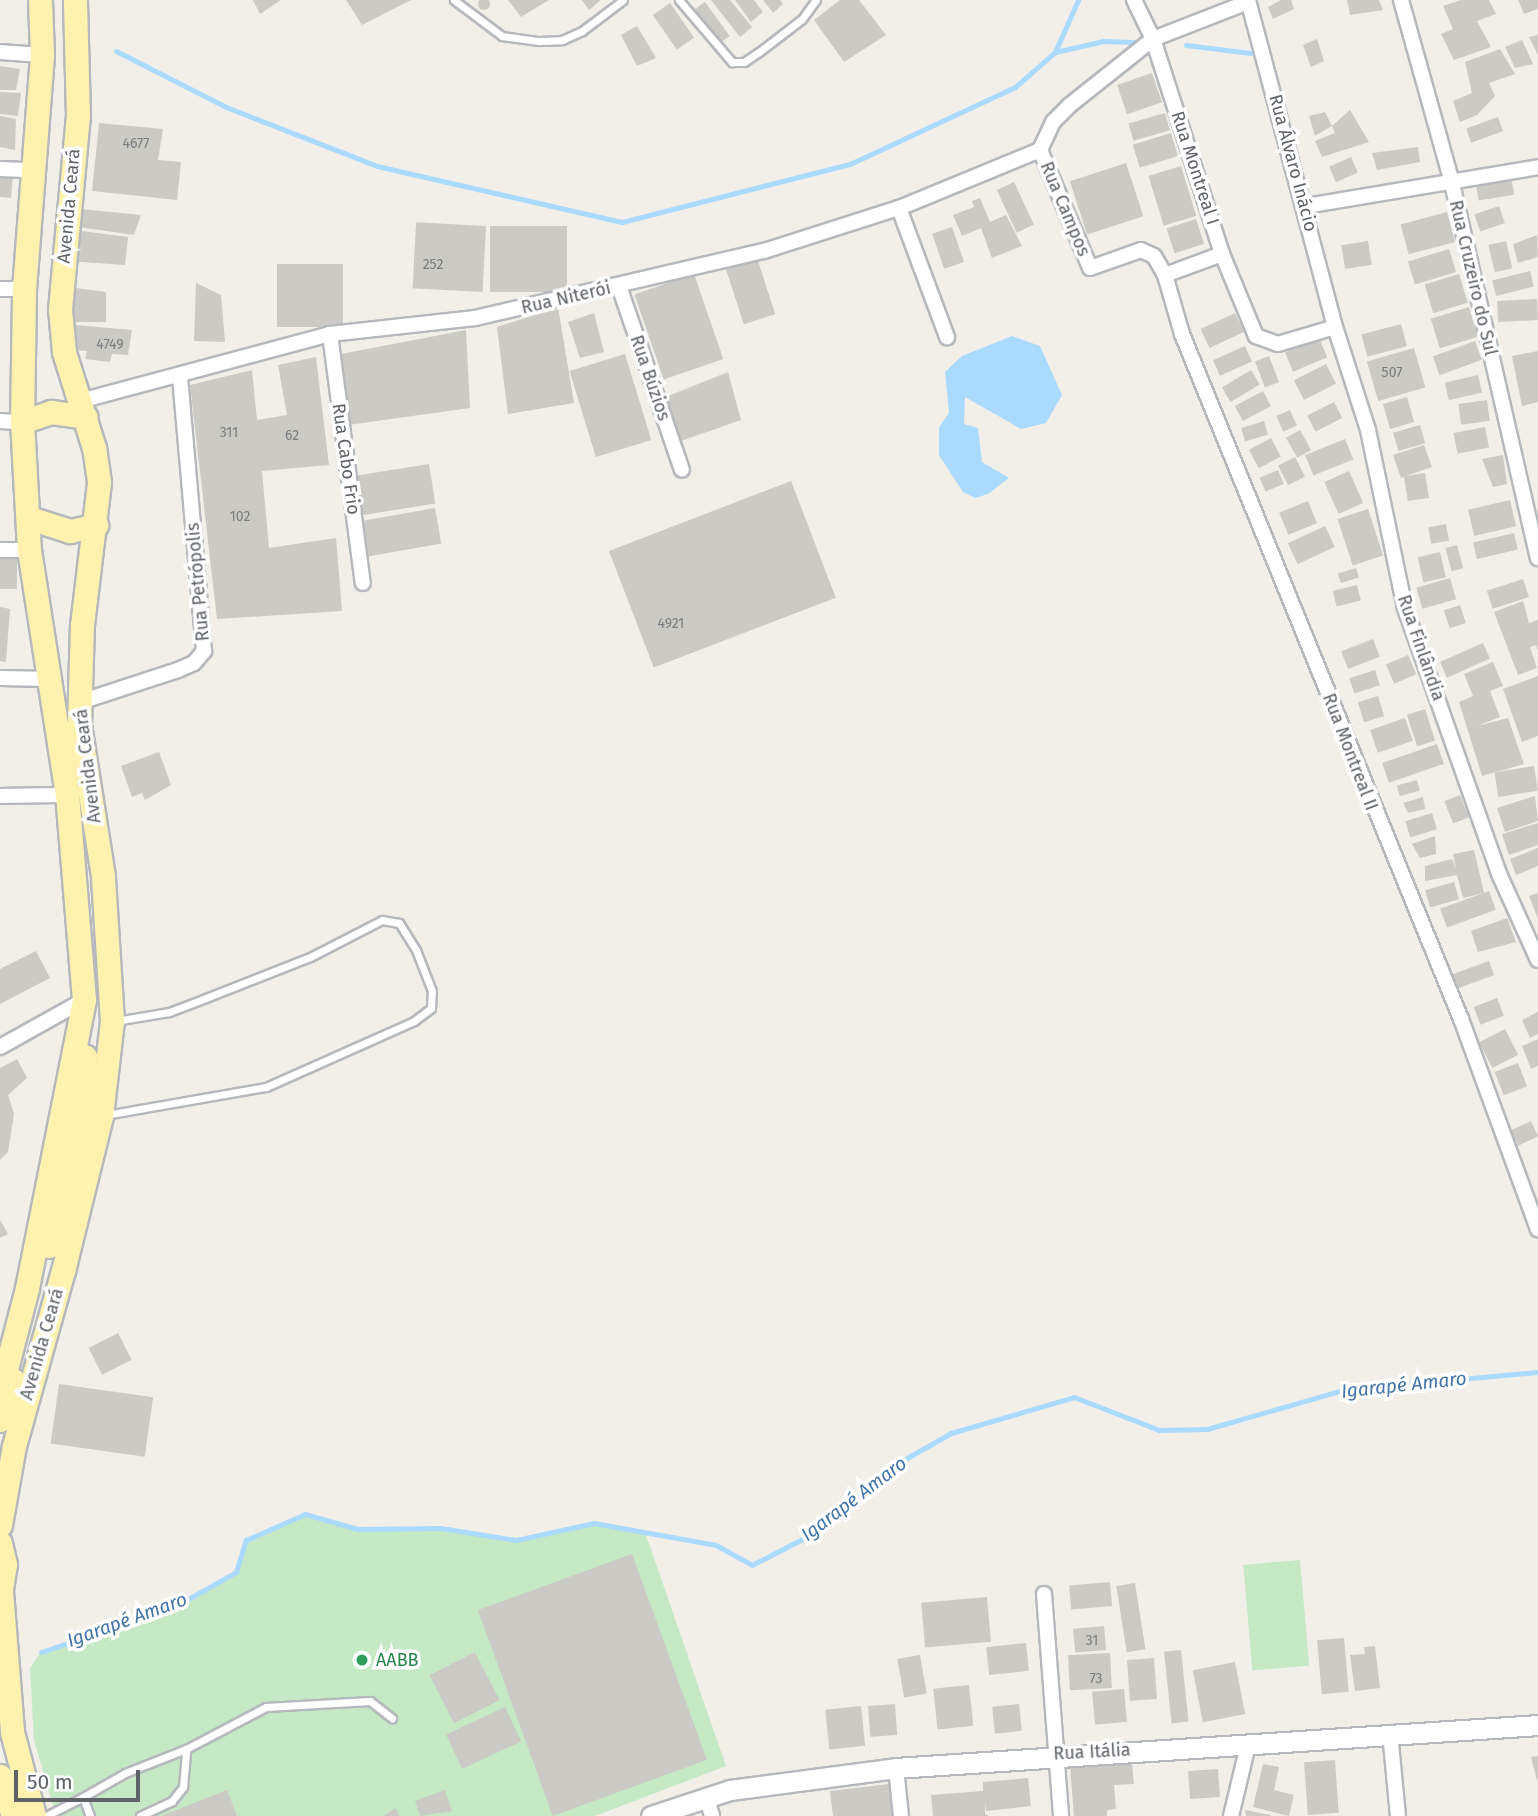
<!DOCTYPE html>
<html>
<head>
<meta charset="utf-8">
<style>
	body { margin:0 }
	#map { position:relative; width:1538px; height:1816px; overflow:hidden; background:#f1efe8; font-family:"Fira Sans",sans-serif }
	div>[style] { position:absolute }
	.green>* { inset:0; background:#c5e8c5; transform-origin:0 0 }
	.water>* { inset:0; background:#aadaff }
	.stream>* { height:5px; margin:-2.5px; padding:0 2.5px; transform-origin:2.5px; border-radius:2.5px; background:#aadaff }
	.building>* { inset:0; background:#cccac5; transform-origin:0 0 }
	.round { border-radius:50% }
	.roads { filter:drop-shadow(2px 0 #b5b8bc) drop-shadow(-2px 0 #b5b8bc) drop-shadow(0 2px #b5b8bc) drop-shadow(0 -2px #b5b8bc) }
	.service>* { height:7px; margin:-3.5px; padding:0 3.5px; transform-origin:3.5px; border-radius:3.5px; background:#fff }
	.minor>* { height:14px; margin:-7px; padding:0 7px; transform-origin:7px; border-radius:7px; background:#fff }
	.tertiary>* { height:19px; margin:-9.5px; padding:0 9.5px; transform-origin:9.5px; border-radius:9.5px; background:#fff }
	.primary>* { height:23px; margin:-11.5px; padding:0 11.5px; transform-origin:11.5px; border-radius:11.5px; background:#fff2af }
	.dots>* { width:19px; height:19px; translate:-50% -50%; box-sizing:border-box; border:4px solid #fff; border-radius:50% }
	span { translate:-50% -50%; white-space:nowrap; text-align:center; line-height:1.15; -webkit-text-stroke:7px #fff; paint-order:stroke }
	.number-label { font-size:14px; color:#7a7d7f }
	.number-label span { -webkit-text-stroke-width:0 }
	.street-label { font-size:18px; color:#5f6368 }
	.leisure-label { font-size:18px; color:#27864d }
	.left { translate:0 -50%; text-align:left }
	.water-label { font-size:19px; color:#4174aa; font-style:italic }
	.scale { position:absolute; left:14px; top:1770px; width:126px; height:32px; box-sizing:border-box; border:4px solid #5f6368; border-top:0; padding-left:9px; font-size:21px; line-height:24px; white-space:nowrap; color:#5f6368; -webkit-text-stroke:5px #fff; paint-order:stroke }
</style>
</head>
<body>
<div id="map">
	<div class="green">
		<i style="clip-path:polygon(305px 1514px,358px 1529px,441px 1528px,516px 1540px,594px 1523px,646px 1535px,726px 1766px,595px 1816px,56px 1816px,34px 1740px,30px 1668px,41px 1652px,174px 1607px,235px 1572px,246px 1540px)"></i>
		<i style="left:1300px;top:1560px;width:106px;height:57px;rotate:85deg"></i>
	</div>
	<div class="water">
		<i style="clip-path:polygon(1012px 336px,1040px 346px,1062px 395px,1046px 423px,1021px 429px,965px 397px,964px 424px,978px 428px,982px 462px,1009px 478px,988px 494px,975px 498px,963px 492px,939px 455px,939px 427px,949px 413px,945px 372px,962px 356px)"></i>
	</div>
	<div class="stream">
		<i style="left:1186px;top:45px;width:65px;rotate:7deg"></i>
		<i style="left:116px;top:51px;width:123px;rotate:27deg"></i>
		<i style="left:226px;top:107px;width:162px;rotate:21.3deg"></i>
		<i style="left:377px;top:166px;width:251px;rotate:12.9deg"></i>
		<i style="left:622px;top:222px;width:235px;rotate:-14.3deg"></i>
		<i style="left:850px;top:164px;width:182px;rotate:-25deg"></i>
		<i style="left:1015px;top:87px;width:53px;rotate:-41.2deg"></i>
		<i style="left:1055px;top:52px;width:57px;rotate:-66.1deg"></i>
		<i style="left:1055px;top:52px;width:50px;rotate:-12.7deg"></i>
		<i style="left:1104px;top:41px;width:33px;rotate:2deg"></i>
		<i style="left:41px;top:1652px;width:140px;rotate:-18.7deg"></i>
		<i style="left:174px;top:1607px;width:71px;rotate:-29.4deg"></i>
		<i style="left:236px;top:1572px;width:34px;rotate:-73deg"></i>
		<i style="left:246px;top:1540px;width:64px;rotate:-23.8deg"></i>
		<i style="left:305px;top:1514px;width:55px;rotate:15.8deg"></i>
		<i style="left:358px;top:1529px;width:83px;rotate:-0.7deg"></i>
		<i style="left:441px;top:1528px;width:76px;rotate:9.1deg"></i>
		<i style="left:516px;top:1540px;width:80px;rotate:-12.3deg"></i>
		<i style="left:594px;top:1523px;width:124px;rotate:10.2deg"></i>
		<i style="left:716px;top:1545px;width:41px;rotate:29.1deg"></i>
		<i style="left:752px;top:1565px;width:72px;rotate:-27.3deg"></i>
		<i style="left:816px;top:1532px;width:107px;rotate:-40.1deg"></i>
		<i style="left:898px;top:1463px;width:61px;rotate:-29.5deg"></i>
		<i style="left:951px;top:1433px;width:128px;rotate:-16.3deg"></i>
		<i style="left:1074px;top:1397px;width:91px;rotate:21.2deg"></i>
		<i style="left:1159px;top:1430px;width:48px;rotate:-1.2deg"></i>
		<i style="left:1207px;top:1429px;width:141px;rotate:-16deg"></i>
		<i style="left:1343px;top:1390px;width:196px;rotate:-5.3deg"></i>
	</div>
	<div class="building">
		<i class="round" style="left:478px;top:-2px;width:12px;height:12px"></i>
		<i style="clip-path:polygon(253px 0,281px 0,260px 14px)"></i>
		<i style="clip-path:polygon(346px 0,411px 0,362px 25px)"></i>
		<i style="clip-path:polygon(508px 0,549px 0,521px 17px)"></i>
		<i style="clip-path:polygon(582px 0,601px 0,589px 10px)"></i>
		<i style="clip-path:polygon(711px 0,730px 0,752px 27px,740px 37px)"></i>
		<i style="clip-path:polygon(735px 0,754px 0,763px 12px,751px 22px)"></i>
		<i style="clip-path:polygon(763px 0,780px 0,783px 4px,773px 13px)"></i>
		<i style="clip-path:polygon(840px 0,859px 0,886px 35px,844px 62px,814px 20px)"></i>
		<i style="clip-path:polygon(1281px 0,1291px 0,1294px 9px,1273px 19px,1268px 7px)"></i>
		<i style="clip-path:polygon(1347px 0,1379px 0,1383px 10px,1350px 15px)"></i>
		<i style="clip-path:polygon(1461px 0,1489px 0,1496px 14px,1477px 21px,1491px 47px,1454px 60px,1441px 34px,1453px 29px,1443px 6px)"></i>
		<i style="clip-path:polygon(1518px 0,1538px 0,1538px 9px,1524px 14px)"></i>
		<i style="left:705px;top:2px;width:42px;height:12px;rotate:54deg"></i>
		<i style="left:670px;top:3px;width:42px;height:21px;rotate:55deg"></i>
		<i style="clip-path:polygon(637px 26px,656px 58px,637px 66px,621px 35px)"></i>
		<i style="clip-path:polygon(1538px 35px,1538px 55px,1529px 37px)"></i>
		<i style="clip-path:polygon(1317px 39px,1324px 61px,1311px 67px,1303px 45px)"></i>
		<i style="clip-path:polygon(1522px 40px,1533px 64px,1515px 68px,1505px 47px)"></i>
		<i style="clip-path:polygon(1500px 49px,1515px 74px,1489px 83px,1495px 96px,1477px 115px,1460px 122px,1453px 101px,1472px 93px,1465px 62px)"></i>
		<i style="clip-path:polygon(0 66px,20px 69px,16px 90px,0 90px)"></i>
		<i style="left:1152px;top:73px;width:31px;height:37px;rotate:71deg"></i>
		<i style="clip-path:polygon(0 92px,21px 93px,18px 116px,0 114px)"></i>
		<i style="clip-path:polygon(1350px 110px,1369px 142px,1322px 157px,1315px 141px,1335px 133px,1332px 126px)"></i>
		<i style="clip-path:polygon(1325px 112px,1332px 126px,1315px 136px,1309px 116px)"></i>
		<i style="left:1165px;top:113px;width:18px;height:38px;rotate:74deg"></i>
		<i style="clip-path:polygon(0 116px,16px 119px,15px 150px,0 147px)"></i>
		<i style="left:1498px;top:117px;width:15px;height:34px;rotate:70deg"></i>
		<i style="clip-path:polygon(99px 123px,163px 129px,158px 160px,181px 162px,177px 200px,92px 191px)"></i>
		<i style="left:1171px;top:133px;width:24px;height:40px;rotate:73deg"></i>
		<i style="clip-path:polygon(1418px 147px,1420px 162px,1377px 170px,1372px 153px)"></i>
		<i style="left:1351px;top:157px;width:17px;height:24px;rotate:66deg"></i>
		<i style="left:1126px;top:163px;width:56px;height:59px;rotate:72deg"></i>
		<i style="left:1181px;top:166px;width:52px;height:34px;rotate:73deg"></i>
		<i style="clip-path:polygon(0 173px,13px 174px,11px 198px,0 197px)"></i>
		<i style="left:1511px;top:175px;width:20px;height:36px;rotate:81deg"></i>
		<i style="left:1014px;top:182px;width:47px;height:19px;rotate:65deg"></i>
		<i style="clip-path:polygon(980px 198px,990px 222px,1006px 215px,1022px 246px,992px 258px,981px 228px,962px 236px,953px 215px,974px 207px,972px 201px)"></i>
		<i style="left:1499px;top:206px;width:18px;height:26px;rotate:71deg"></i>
		<i style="clip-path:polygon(81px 209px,141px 215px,134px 235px,78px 227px)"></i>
		<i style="left:1447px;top:212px;width:31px;height:48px;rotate:75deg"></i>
		<i style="left:1196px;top:219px;width:26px;height:31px;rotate:72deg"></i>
		<i style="left:486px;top:226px;width:66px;height:70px;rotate:93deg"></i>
		<i style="left:490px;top:226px;width:77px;height:66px"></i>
		<i style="left:952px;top:227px;width:37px;height:21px;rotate:71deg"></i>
		<i style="clip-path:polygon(74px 230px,128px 237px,125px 265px,68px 261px)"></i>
		<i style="clip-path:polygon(1537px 235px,1538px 257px,1518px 263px,1513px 244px)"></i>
		<i style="left:1368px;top:241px;width:24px;height:27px;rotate:81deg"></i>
		<i style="left:1506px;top:241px;width:28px;height:18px;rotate:77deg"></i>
		<i style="left:1449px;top:249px;width:24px;height:43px;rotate:73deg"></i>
		<i style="left:757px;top:258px;width:59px;height:33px;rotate:72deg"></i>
		<i style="left:277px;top:264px;width:66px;height:63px"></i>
		<i style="left:1530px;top:271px;width:16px;height:39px;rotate:76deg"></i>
		<i style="left:694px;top:274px;width:90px;height:63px;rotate:71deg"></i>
		<i style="left:1459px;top:274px;width:30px;height:36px;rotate:73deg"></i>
		<i style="clip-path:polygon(196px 283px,221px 295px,225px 342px,194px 341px)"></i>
		<i style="clip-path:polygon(69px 287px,106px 292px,106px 322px,66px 322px)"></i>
		<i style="left:1537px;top:299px;width:21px;height:40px;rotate:87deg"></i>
		<i style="clip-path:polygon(558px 307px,574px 403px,508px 414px,497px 327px)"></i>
		<i style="left:1469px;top:307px;width:31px;height:40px;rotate:73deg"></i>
		<i style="clip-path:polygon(594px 313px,604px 352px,580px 358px,568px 322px)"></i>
		<i style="left:1235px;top:313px;width:21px;height:38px;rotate:65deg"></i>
		<i style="left:1401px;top:324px;width:23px;height:41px;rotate:75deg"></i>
		<i style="clip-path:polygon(75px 325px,132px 330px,128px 355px,112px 354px,110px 362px,85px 359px,87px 351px,73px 350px)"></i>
		<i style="clip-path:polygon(466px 330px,470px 408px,348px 425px,341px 354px)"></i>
		<i style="left:1319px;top:338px;width:21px;height:37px;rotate:67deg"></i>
		<i style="left:1475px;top:341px;width:20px;height:45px;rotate:70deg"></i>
		<i style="left:1245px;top:346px;width:17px;height:35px;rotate:66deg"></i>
		<i style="left:1414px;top:348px;width:41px;height:49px;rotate:74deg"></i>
		<i style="clip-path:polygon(1538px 351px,1538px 402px,1522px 406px,1512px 356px)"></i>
		<i style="left:625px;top:354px;width:90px;height:58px;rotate:73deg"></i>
		<i style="left:1269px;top:356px;width:28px;height:15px;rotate:69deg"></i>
		<i style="clip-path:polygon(316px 357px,329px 465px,262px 471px,269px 548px,336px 538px,342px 611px,217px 619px,190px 385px,252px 370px,257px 420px,287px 415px,278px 365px)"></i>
		<i style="left:1326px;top:364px;width:22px;height:36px;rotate:63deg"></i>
		<i style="left:1251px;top:370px;width:17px;height:34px;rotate:59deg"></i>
		<i style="clip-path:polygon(728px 372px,741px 420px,681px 441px,663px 398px)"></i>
		<i style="left:1478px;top:375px;width:18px;height:34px;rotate:77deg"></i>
		<i style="left:1263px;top:391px;width:17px;height:32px;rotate:62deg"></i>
		<i style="left:1407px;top:397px;width:26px;height:25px;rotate:74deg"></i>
		<i style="left:1487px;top:400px;width:21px;height:29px;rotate:82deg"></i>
		<i style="left:1334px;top:402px;width:18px;height:30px;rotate:63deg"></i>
		<i style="left:1290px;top:410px;width:17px;height:15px;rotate:66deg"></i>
		<i style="left:1264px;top:421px;width:14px;height:24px;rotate:73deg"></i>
		<i style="left:1420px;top:425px;width:19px;height:28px;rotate:74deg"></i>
		<i style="left:1485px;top:427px;width:21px;height:32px;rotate:79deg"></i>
		<i style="left:1300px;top:430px;width:23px;height:16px;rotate:61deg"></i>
		<i style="left:1271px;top:438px;width:21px;height:25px;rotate:62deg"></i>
		<i style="left:1345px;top:439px;width:22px;height:43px;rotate:68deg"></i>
		<i style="clip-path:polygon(1424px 445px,1432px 467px,1406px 476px,1425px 473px,1429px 498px,1408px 501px,1404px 477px,1401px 478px,1393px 455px)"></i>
		<i style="clip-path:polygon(1503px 455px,1507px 484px,1493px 487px,1482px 459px)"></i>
		<i style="left:1295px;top:457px;width:22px;height:19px;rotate:63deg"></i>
		<i style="left:429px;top:464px;width:40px;height:76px;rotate:81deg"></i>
		<i style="left:1278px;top:470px;width:15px;height:20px;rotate:67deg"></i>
		<i style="left:1349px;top:471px;width:35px;height:27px;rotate:66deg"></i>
		<i style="left:791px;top:481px;width:125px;height:195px;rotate:69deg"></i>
		<i style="left:1510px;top:500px;width:27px;height:43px;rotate:77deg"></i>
		<i style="left:1308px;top:501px;width:24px;height:31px;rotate:68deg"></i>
		<i style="left:435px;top:508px;width:36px;height:76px;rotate:80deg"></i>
		<i style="left:1368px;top:509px;width:49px;height:32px;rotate:72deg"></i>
		<i style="left:1446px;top:524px;width:17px;height:18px;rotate:80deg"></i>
		<i style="left:1325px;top:526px;width:23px;height:41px;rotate:65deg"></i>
		<i style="left:1514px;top:533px;width:17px;height:42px;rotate:77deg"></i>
		<i style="left:1457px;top:545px;width:24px;height:12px;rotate:75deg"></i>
		<i style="left:1440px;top:552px;width:26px;height:23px;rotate:77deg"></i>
		<i style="left:0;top:557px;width:17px;height:32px"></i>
		<i style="left:1356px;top:568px;width:10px;height:19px;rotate:73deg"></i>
		<i style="left:1450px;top:578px;width:22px;height:35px;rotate:74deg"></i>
		<i style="left:1523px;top:579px;width:19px;height:38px;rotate:72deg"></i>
		<i style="left:1357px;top:585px;width:16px;height:25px;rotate:76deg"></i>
		<i style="clip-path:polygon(1523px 601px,1529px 623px,1538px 620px,1538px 651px,1536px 645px,1530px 647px,1537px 668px,1518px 675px,1494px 612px)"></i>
		<i style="left:1460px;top:605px;width:19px;height:17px;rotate:72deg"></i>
		<i style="clip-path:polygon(0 607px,10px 609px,6px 662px,0 661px)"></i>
		<i style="left:1373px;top:639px;width:19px;height:34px;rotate:69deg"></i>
		<i style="left:1483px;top:643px;width:17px;height:47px;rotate:66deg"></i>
		<i style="left:1408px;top:655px;width:21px;height:24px;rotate:67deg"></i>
		<i style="clip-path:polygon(1493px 662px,1503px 686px,1490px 691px,1500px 717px,1477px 726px,1508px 718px,1524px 764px,1482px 776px,1459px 702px,1473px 696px,1464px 674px)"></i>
		<i style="left:1375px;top:670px;width:16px;height:27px;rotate:72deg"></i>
		<i style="clip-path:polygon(1538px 676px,1538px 736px,1522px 742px,1503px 689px)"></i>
		<i style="left:1378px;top:696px;width:21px;height:21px;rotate:73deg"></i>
		<i style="left:1425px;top:709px;width:33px;height:19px;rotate:72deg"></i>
		<i style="left:1405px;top:718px;width:24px;height:37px;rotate:71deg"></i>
		<i style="left:1437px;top:744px;width:21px;height:58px;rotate:71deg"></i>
		<i style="clip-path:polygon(159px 752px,171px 785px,145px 800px,142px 793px,132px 797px,121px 766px)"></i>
		<i style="left:1534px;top:766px;width:25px;height:40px;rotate:81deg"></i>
		<i style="left:1417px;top:780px;width:11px;height:21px;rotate:75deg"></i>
		<i style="left:1460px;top:795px;width:24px;height:17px;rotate:68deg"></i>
		<i style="clip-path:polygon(1535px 796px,1538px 821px,1505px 832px,1497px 808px)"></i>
		<i style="clip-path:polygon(1423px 797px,1425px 809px,1408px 813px,1403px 803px)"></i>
		<i style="left:1432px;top:813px;width:17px;height:28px;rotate:73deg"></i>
		<i style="clip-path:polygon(1538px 823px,1538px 845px,1509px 855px,1502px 834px)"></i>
		<i style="clip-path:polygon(1435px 836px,1436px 854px,1420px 858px,1412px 844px)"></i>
		<i style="clip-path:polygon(1538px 848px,1538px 866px,1516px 875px,1510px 859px)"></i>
		<i style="clip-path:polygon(1474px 850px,1484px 893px,1463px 898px,1457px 875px,1425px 881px,1425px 866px,1452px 859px,1456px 869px,1453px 854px)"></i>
		<i style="left:1454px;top:882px;width:18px;height:30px;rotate:74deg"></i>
		<i style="left:1489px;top:891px;width:20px;height:52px;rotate:70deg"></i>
		<i style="clip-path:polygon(1538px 893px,1538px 919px,1529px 896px)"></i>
		<i style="clip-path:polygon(1507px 918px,1516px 942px,1478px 952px,1471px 931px)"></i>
		<i style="clip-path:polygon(36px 951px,50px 978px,0 1004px,0 969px)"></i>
		<i style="left:1489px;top:961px;width:15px;height:39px;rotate:70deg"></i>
		<i style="left:1497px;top:998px;width:19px;height:25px;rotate:69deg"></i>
		<i style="clip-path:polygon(1538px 1012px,1538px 1034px,1530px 1038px,1522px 1020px)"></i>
		<i style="left:1505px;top:1029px;width:29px;height:29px;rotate:63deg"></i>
		<i style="clip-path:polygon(1538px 1039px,1538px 1066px,1531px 1069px,1522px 1046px)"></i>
		<i style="clip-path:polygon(17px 1059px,27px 1078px,8px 1095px,14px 1114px,8px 1152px,0 1160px,0 1068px)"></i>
		<i style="left:1518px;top:1063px;width:25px;height:25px;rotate:69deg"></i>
		<i style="left:1531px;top:1121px;width:17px;height:22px;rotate:65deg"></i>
		<i style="clip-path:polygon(0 1220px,8px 1234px,0 1238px)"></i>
		<i style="left:118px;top:1333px;width:30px;height:33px;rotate:63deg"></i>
		<i style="left:59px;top:1384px;width:95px;height:60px;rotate:8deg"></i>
		<i style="left:632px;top:1554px;width:219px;height:164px;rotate:70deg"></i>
		<i style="left:1110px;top:1582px;width:24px;height:41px;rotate:85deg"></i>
		<i style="left:1135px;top:1583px;width:67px;height:19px;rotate:81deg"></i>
		<i style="left:987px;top:1597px;width:45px;height:66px;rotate:85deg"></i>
		<i style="left:1104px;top:1626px;width:24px;height:31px;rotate:85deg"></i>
		<i style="left:1344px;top:1638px;width:54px;height:27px;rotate:85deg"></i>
		<i style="left:1026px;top:1643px;width:28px;height:40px;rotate:84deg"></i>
		<i style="clip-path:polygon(1375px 1646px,1380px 1688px,1355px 1691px,1350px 1655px,1365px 1654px,1364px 1647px)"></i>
		<i style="left:1181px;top:1650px;width:72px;height:17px;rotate:84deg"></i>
		<i style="left:475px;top:1652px;width:54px;height:51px;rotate:63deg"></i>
		<i style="left:1110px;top:1653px;width:35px;height:42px;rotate:87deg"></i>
		<i style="left:920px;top:1655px;width:39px;height:23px;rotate:80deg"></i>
		<i style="left:1154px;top:1658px;width:41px;height:27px;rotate:86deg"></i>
		<i style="left:1235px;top:1662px;width:53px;height:43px;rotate:79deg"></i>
		<i style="left:969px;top:1685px;width:41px;height:36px;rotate:84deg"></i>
		<i style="left:1124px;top:1689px;width:33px;height:32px;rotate:85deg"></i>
		<i style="left:895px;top:1704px;width:31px;height:27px;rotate:86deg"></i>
		<i style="left:1019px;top:1704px;width:27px;height:27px;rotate:84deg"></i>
		<i style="left:861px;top:1706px;width:40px;height:36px;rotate:84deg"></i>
		<i style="left:505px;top:1707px;width:38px;height:65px;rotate:65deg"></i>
		<i style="clip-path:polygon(1538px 1756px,1538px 1780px,1537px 1780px,1531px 1757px)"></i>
		<i style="left:1335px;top:1760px;width:53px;height:31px;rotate:86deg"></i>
		<i style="clip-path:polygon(1132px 1763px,1134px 1784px,1114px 1785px,1116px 1809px,1107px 1810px,1107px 1816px,1074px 1816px,1070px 1767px)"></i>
		<i style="clip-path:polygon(1263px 1764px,1279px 1767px,1274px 1790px,1294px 1795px,1289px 1816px,1253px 1807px)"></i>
		<i style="left:1218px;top:1769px;width:28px;height:30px;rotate:86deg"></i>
		<i style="clip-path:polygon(1028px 1778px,1031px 1806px,986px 1811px,985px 1802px,985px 1814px,989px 1816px,933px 1816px,931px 1795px,983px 1791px,983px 1782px)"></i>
		<i style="clip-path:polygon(889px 1784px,893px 1816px,833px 1816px,830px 1791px)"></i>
		<i style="clip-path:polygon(227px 1790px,237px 1816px,161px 1816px)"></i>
		<i style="clip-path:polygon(445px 1790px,452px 1811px,420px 1816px,415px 1801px)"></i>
		<i style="clip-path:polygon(396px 1808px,399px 1816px,383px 1816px)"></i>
		<i style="clip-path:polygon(1245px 1810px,1271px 1815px,1271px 1816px,1246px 1816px)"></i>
	</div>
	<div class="roads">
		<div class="service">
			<i style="left:454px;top:0;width:60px;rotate:36.9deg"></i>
			<i style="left:502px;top:36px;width:37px;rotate:8deg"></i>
			<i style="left:539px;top:41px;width:23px;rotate:-2deg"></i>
			<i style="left:562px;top:40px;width:22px;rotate:-24deg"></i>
			<i style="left:582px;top:31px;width:51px;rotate:-37.1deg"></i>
			<i style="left:679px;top:0;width:82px;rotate:49.5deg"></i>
			<i style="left:732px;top:62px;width:12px"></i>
			<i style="left:744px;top:62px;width:18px;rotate:-34deg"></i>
			<i style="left:759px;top:52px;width:54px;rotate:-37.5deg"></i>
			<i style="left:802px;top:19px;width:24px;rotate:-54deg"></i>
			<i style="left:105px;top:1115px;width:163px;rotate:-9.9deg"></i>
			<i style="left:266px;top:1087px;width:162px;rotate:-24deg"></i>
			<i style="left:414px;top:1021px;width:21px;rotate:-37deg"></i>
			<i style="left:431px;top:1008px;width:17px;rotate:-87deg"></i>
			<i style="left:432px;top:991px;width:44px;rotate:-111.3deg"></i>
			<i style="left:416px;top:950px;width:32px;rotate:-122deg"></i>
			<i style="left:399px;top:923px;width:17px;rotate:-170deg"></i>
			<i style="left:382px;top:920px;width:81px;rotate:152.8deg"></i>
			<i style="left:310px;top:957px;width:112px;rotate:158.5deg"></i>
			<i style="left:206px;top:998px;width:40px;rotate:159deg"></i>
			<i style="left:169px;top:1012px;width:55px;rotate:170.5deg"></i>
			<i style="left:83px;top:1797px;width:48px;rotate:-29.7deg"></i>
			<i style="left:125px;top:1773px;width:66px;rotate:-21.5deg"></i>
			<i style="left:46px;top:1816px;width:42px;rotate:-27.2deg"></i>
			<i style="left:83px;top:1797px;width:20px;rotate:70deg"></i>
			<i style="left:140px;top:1816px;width:35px;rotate:-25deg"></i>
			<i style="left:172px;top:1801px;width:18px;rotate:-52deg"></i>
			<i style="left:183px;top:1787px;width:38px;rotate:-85deg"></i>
			<i style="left:186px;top:1749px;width:90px;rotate:-27.7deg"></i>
			<i style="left:266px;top:1707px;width:104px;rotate:-3.3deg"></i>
			<i style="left:370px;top:1701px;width:28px;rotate:38deg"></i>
		</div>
		<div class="minor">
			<i style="left:1134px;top:0;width:43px;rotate:64deg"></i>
			<i style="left:1153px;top:39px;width:226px;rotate:72.2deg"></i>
			<i style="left:1222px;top:254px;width:89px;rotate:67.5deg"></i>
			<i style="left:1256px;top:336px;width:23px;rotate:20deg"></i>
			<i style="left:1278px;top:344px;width:59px;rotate:-16.6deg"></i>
			<i style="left:1248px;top:0;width:338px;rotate:75.1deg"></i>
			<i style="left:1335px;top:327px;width:108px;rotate:72.2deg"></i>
			<i style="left:1368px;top:430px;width:182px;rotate:78.3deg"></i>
			<i style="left:1405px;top:608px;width:284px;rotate:70.5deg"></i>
			<i style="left:1500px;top:876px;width:92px;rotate:65.7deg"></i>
			<i style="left:1401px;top:0;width:186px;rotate:74.4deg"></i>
			<i style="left:1451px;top:179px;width:389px;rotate:77.1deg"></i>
			<i style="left:0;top:52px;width:42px;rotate:4.1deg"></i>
			<i style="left:1040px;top:150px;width:128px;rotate:67deg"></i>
			<i style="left:1090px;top:268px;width:54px;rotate:-19.4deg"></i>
			<i style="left:1141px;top:250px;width:14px;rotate:25deg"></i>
			<i style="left:1154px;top:256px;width:22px;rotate:60deg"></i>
			<i style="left:1165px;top:275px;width:61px;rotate:-20.2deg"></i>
			<i style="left:1040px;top:150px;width:31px;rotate:-65deg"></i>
			<i style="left:1053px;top:122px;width:24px;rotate:-45deg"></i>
			<i style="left:1070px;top:105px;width:106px;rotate:-38.5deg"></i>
			<i style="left:1153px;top:39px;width:102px;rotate:-21.3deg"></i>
			<i style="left:0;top:169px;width:33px;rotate:2deg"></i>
			<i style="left:1306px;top:206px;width:235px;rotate:-9.5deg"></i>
			<i style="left:899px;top:208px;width:138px;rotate:69.6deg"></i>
			<i style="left:1165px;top:275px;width:61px;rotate:73.9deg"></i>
			<i style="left:1182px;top:334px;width:740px;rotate:67.84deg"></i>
			<i style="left:1461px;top:1019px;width:224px;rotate:69.9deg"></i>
			<i style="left:619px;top:286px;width:194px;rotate:71.1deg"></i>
			<i style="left:0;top:289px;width:24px"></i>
			<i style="left:330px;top:334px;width:251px;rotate:82.5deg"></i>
			<i style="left:80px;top:401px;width:259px;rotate:-15deg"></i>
			<i style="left:330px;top:334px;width:146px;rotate:-6.3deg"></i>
			<i style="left:475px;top:318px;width:297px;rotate:-13.1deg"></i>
			<i style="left:764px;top:251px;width:142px;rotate:-17.7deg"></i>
			<i style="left:899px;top:208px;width:152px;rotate:-22.4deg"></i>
			<i style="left:0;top:421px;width:22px;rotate:3deg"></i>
			<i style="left:0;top:550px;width:29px"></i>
			<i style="left:0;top:678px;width:51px;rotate:1.1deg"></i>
			<i style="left:80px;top:702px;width:103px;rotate:-18.1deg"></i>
			<i style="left:178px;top:670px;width:17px;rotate:-24deg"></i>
			<i style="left:194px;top:663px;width:16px;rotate:-50deg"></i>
			<i style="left:204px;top:651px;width:275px;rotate:-95deg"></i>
			<i style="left:0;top:796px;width:67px;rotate:-0.9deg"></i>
			<i style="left:0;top:1047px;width:96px;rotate:-29.2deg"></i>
			<i style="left:1044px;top:1594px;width:223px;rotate:85.6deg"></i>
			<i style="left:1390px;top:1733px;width:83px;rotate:84.5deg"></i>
			<i style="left:896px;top:1768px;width:48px;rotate:84.1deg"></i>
			<i style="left:706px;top:1796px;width:21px;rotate:73deg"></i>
			<i style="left:1231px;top:1816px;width:73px;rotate:-76.5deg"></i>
		</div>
		<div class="tertiary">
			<i style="left:651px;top:1816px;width:83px;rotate:-18.2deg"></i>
			<i style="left:730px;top:1790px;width:167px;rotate:-7.5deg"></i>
			<i style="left:896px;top:1768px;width:643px;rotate:-3.83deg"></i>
		</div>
		<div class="primary">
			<i style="left:22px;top:422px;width:31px;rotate:-19deg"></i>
			<i style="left:51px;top:412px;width:35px;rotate:8deg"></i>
			<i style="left:29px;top:518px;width:43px;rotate:17.6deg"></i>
			<i style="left:70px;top:531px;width:27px;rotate:-13deg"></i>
			<i style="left:49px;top:1246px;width:119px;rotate:-76.4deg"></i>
			<i style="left:77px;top:1130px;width:74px;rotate:-83.8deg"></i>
			<i style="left:0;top:1392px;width:107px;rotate:-75.4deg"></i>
			<i style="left:27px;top:1288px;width:294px;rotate:-78.8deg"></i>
			<i style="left:84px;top:1000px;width:206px;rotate:-94.7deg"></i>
			<i style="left:67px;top:795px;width:248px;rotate:-98.8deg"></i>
			<i style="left:29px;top:550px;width:128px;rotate:-93.1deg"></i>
			<i style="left:22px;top:422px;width:133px;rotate:-89.1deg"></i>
			<i style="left:24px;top:289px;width:235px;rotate:-85.6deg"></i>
			<i style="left:42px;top:55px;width:55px;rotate:-92.1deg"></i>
			<i style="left:0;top:1420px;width:42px;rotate:-72deg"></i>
			<i style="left:0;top:1525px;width:80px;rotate:-80deg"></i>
			<i style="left:14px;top:1446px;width:182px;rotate:-74.4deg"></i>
			<i style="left:63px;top:1271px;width:160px;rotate:-76.2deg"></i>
			<i style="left:101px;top:1116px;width:96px;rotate:-83.4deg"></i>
			<i style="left:112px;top:1021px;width:145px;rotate:-93.6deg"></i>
			<i style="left:103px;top:876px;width:153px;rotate:-99deg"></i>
			<i style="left:79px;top:725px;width:100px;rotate:-88.3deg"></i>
			<i style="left:82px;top:625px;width:144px;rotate:-83.2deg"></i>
			<i style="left:99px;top:482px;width:34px;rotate:-98deg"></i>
			<i style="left:94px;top:448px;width:101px;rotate:-107.4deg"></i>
			<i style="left:64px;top:352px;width:43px;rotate:-95.3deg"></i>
			<i style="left:60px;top:309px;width:194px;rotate:-84.7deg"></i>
			<i style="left:78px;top:116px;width:116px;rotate:-91.5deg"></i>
			<i style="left:0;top:1543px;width:22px;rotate:77deg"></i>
			<i style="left:5px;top:1564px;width:31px;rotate:99deg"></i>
			<i style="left:1px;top:1591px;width:141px;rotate:85.5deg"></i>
			<i style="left:12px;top:1732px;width:87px;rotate:75.3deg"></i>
			<i style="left:0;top:1776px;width:42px;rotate:72deg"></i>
		</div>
	</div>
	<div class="dots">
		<i style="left:362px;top:1660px;background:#2e9e5b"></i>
	</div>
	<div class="number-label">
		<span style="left:136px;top:144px">4677</span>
		<span style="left:433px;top:265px">252</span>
		<span style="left:110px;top:345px">4749</span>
		<span style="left:1392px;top:373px">507</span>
		<span style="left:229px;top:433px">311</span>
		<span style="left:292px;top:436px">62</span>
		<span style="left:240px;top:517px">102</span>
		<span style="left:671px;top:624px">4921</span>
		<span style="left:1092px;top:1641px">31</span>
		<span style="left:1096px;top:1679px">73</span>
	</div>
	<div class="street-label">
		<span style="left:1293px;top:163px;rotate:75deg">Rua Álvaro Inácio</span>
		<span style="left:1195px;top:168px;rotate:72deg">Rua Montreal I</span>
		<span style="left:69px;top:206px;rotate:-85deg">Avenida Ceará</span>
		<span style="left:1065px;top:209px;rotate:67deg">Rua Campos</span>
		<span style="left:1473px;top:278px;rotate:77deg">Rua Cruzeiro do Sul</span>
		<span style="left:566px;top:298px;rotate:-13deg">Rua Niterói</span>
		<span style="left:650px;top:378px;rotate:71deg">Rua Búzios</span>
		<span style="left:346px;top:459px;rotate:82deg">Rua Cabo Frio</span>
		<span style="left:198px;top:582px;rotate:-95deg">Rua Petrópolis</span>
		<span style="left:1421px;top:648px;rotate:71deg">Rua Finlândia</span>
		<span style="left:1350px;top:752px;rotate:69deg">Rua Montreal II</span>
		<span style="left:88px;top:766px;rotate:-97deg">Avenida Ceará</span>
		<span style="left:42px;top:1344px;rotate:-74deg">Avenida Ceará</span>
		<span style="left:1092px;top:1752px;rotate:-3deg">Rua Itália</span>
	</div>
	<div class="leisure-label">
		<span class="left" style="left:376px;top:1660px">AABB</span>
	</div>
	<div class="water-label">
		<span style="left:1404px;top:1385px;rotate:-6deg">Igarapé Amaro</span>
		<span style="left:854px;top:1499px;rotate:-37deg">Igarapé Amaro</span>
		<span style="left:127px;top:1620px;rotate:-20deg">Igarapé Amaro</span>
	</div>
	<div class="scale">50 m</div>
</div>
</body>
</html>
